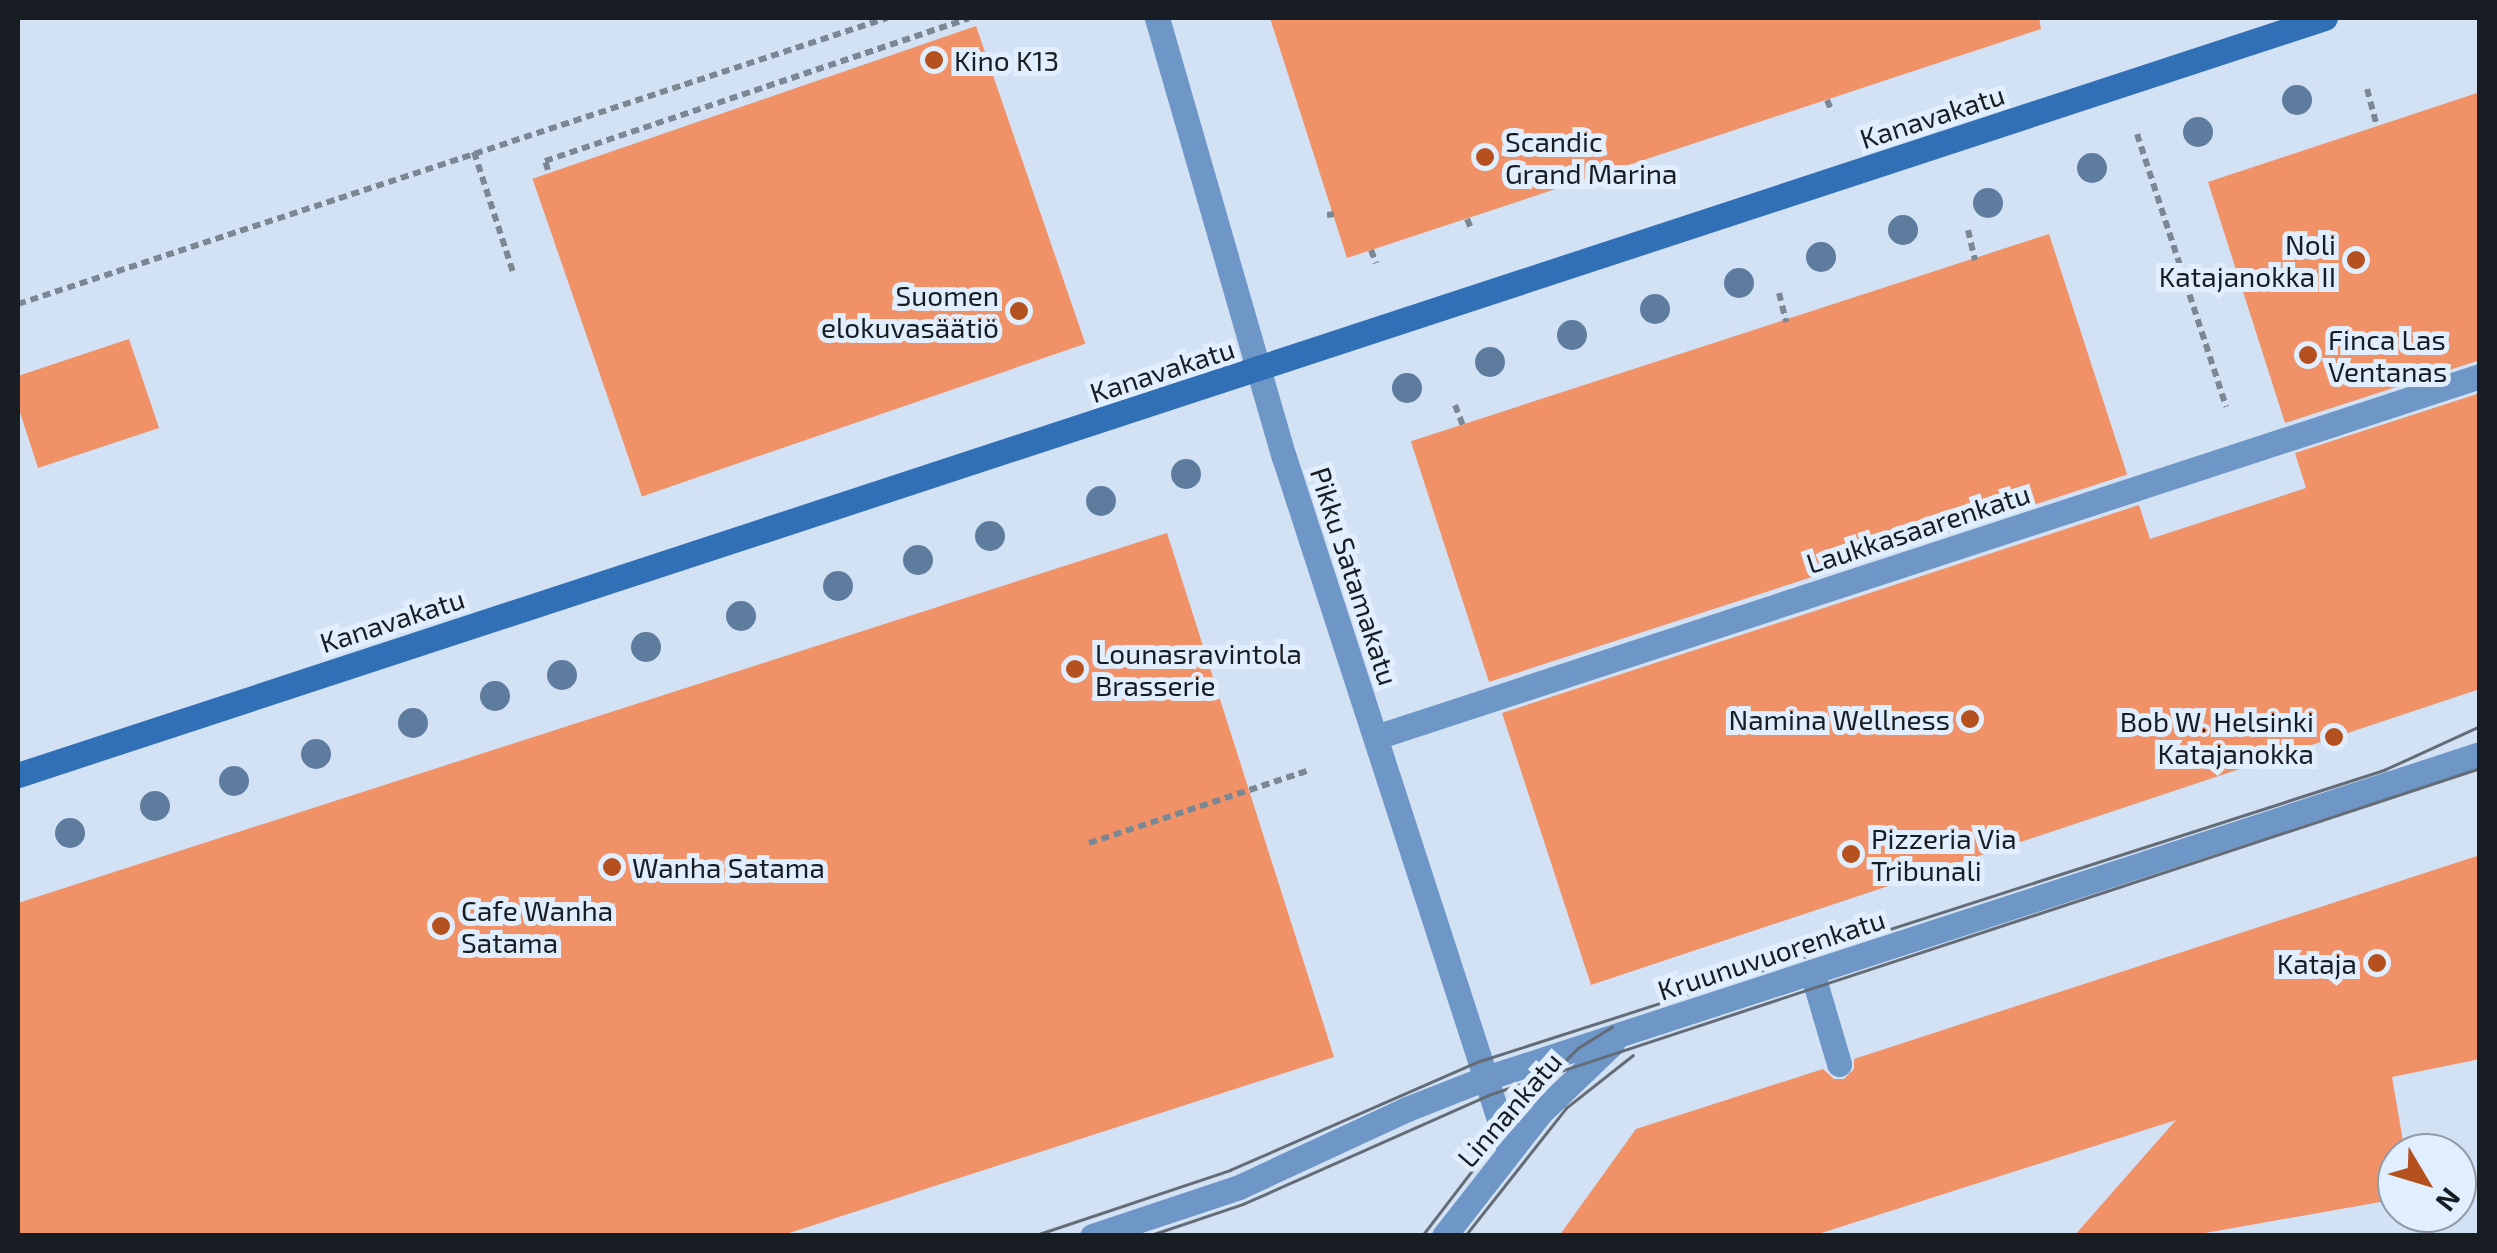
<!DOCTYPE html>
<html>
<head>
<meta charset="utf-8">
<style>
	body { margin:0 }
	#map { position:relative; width:2497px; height:1253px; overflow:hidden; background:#d2e1f4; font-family:"Exo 2",sans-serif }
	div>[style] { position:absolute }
	.building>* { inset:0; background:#f09168; transform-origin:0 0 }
	.path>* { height:6px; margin-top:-3px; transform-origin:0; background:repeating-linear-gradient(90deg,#7c8794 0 8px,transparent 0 13px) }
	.service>* { height:25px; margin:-12.5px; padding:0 12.5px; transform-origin:12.5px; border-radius:12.5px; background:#6e96c6 }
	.minor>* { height:25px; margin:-12.5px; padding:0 12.5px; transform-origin:12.5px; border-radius:12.5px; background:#6e96c6 }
	.secondary>* { height:25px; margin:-12.5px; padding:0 12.5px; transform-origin:12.5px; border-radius:12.5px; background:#316fb6 }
	.tram>* { height:2.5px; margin:-1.25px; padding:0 1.25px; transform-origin:1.25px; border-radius:1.25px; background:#636c77 }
	.trees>* { width:30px; height:30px; margin:-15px; border-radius:50%; background:#5e7c9e }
	.dots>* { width:28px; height:28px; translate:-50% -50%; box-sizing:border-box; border:5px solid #e1eefd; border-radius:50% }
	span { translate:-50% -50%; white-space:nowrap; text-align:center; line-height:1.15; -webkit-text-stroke:10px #e1eefd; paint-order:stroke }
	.poi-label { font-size:28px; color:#181d24 }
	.left { translate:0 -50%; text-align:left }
	.right { translate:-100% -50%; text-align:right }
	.street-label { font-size:28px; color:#181d24 }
	.frame { position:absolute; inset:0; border:20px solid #181d24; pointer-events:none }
	.north { position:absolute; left:2377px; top:1133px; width:100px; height:100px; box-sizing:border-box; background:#e1eefd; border:2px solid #919aa6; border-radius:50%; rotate:128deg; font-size:28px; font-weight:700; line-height:40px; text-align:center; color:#181d24 }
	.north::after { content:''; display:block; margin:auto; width:35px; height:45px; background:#b5501f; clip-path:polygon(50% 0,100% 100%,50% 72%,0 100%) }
</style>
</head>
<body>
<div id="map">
	<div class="building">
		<i style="clip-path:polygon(1270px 18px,2039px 18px,2041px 29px,1347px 258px)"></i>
		<i style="left:976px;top:26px;width:336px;height:469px;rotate:71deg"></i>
		<i style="clip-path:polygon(2480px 92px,2480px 360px,2285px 423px,2208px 182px)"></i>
		<i style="left:2049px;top:234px;width:253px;height:671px;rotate:72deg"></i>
		<i style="clip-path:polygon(129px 339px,159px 428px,38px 468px,18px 406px,18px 376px)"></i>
		<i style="clip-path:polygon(2480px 393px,2480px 689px,1591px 985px,1502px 713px,2139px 505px,2150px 539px,2306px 488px,2295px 453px)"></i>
		<i style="clip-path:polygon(1167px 533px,1334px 1057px,780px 1236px,18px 1236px,18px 903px)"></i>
		<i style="clip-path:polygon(2480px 855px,2480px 1059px,2392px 1077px,2405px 1153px,2397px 1153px,2397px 1199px,2188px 1236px,2074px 1236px,2176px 1120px,1812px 1236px,1559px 1236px,1636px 1129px,1823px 1069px,1834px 1079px,1844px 1079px,1854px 1069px,1854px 1059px)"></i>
	</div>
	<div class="path">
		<i style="left:2367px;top:89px;width:38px;rotate:75deg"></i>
		<i style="left:1827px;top:100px;width:13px;rotate:67deg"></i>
		<i style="left:2137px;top:134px;width:287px;rotate:71.9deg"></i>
		<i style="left:474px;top:152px;width:126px;rotate:72deg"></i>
		<i style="left:548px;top:170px;width:9px;rotate:-108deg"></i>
		<i style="left:545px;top:161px;width:447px;rotate:-18.6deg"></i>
		<i style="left:1327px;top:215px;width:7px;rotate:-8deg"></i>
		<i style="left:1467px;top:219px;width:12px;rotate:66deg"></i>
		<i style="left:1968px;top:230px;width:31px;rotate:77deg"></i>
		<i style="left:1371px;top:250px;width:14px;rotate:69deg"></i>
		<i style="left:1779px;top:293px;width:30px;rotate:76deg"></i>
		<i style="left:18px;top:304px;width:915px;rotate:-18.22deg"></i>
		<i style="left:1455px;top:405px;width:26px;rotate:69deg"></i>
		<i style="left:1089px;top:843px;width:233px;rotate:-18.3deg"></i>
	</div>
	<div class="service">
		<i style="left:1376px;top:737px;width:1162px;rotate:-18.11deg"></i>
		<i style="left:1812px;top:972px;width:96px;rotate:73.6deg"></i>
	</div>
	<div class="minor">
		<i style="left:1157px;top:18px;width:457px;rotate:73.9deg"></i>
		<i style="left:1284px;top:457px;width:729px;rotate:72.01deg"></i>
		<i style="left:1092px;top:1236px;width:155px;rotate:-18.4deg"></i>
		<i style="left:1239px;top:1187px;width:185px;rotate:-24.9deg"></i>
		<i style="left:1407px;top:1109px;width:85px;rotate:-21.4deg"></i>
		<i style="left:1486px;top:1078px;width:1045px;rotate:-18.05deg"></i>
		<i style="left:1444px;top:1236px;width:156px;rotate:-52deg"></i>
		<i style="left:1540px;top:1113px;width:100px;rotate:-43.8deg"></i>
	</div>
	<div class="secondary">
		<i style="left:18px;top:775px;width:2428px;rotate:-18.17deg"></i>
	</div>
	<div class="tram">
		<i style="left:1033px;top:1236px;width:208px;rotate:-18.5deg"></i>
		<i style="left:1230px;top:1170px;width:273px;rotate:-23.6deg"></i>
		<i style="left:1480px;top:1061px;width:950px;rotate:-17.84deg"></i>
		<i style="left:2384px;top:770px;width:106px;rotate:-24.6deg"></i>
		<i style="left:1148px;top:1236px;width:100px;rotate:-18.6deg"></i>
		<i style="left:1243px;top:1204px;width:271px;rotate:-23.9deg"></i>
		<i style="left:1491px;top:1094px;width:1041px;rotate:-18.24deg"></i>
		<i style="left:1422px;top:1236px;width:171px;rotate:-52.6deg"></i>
		<i style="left:1526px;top:1100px;width:74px;rotate:-45deg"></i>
		<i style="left:1578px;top:1048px;width:40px;rotate:-32deg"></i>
		<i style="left:1465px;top:1236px;width:163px;rotate:-51.7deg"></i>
		<i style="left:1566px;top:1108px;width:85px;rotate:-38.3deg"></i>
	</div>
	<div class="trees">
		<i style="left:2297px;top:100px"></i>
		<i style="left:2198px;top:132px"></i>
		<i style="left:2092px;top:168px"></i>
		<i style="left:1988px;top:203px"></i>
		<i style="left:1903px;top:230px"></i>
		<i style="left:1821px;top:257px"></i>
		<i style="left:1739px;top:283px"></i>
		<i style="left:1655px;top:309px"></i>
		<i style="left:1572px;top:335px"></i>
		<i style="left:1490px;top:362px"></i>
		<i style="left:1407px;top:388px"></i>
		<i style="left:1186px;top:474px"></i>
		<i style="left:1101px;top:501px"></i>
		<i style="left:990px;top:536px"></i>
		<i style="left:918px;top:560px"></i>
		<i style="left:838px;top:586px"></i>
		<i style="left:741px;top:616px"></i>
		<i style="left:646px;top:647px"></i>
		<i style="left:562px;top:675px"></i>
		<i style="left:495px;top:696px"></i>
		<i style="left:413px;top:723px"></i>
		<i style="left:316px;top:754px"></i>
		<i style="left:234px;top:781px"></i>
		<i style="left:155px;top:806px"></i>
		<i style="left:70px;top:833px"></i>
	</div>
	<div class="dots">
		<i style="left:934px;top:60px;background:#b5501f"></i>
		<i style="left:1485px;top:157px;background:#b5501f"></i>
		<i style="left:2356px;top:260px;background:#b5501f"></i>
		<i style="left:1019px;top:311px;background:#b5501f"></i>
		<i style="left:2308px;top:355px;background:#b5501f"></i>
		<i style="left:1075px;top:669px;background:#b5501f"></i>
		<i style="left:1970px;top:719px;background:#b5501f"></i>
		<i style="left:2334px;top:737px;background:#b5501f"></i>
		<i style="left:1851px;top:854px;background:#b5501f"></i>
		<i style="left:612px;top:867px;background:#b5501f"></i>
		<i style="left:441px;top:926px;background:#b5501f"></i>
		<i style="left:2377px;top:963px;background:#b5501f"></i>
	</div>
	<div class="poi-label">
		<span class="left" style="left:954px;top:60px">Kino K13</span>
		<span class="left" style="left:1505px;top:157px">Scandic<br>Grand Marina</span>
		<span class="right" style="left:2336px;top:260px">Noli<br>Katajanokka II</span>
		<span class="right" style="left:999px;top:311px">Suomen<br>elokuvasäätiö</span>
		<span class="left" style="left:2328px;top:355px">Finca Las<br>Ventanas</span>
		<span class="left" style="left:1095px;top:669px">Lounasravintola<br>Brasserie</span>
		<span class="right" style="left:1950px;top:719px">Namina Wellness</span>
		<span class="right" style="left:2314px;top:737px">Bob W. Helsinki<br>Katajanokka</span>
		<span class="left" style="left:1871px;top:854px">Pizzeria Via<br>Tribunali</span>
		<span class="left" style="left:632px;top:867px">Wanha Satama</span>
		<span class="left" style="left:461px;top:926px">Cafe Wanha<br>Satama</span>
		<span class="right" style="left:2357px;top:963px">Kataja</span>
	</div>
	<div class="street-label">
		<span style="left:1932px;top:116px;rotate:-18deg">Kanavakatu</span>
		<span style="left:1162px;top:370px;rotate:-18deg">Kanavakatu</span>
		<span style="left:1918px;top:528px;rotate:-18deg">Laukkasaarenkatu</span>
		<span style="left:1355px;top:576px;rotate:72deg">Pikku Satamakatu</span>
		<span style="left:392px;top:620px;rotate:-18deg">Kanavakatu</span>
		<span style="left:1771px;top:954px;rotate:-18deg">Kruunuvuorenkatu</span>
		<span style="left:1509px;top:1109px;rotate:-49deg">Linnankatu</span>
	</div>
	<div class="frame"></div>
	<div class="north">N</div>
</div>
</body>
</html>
